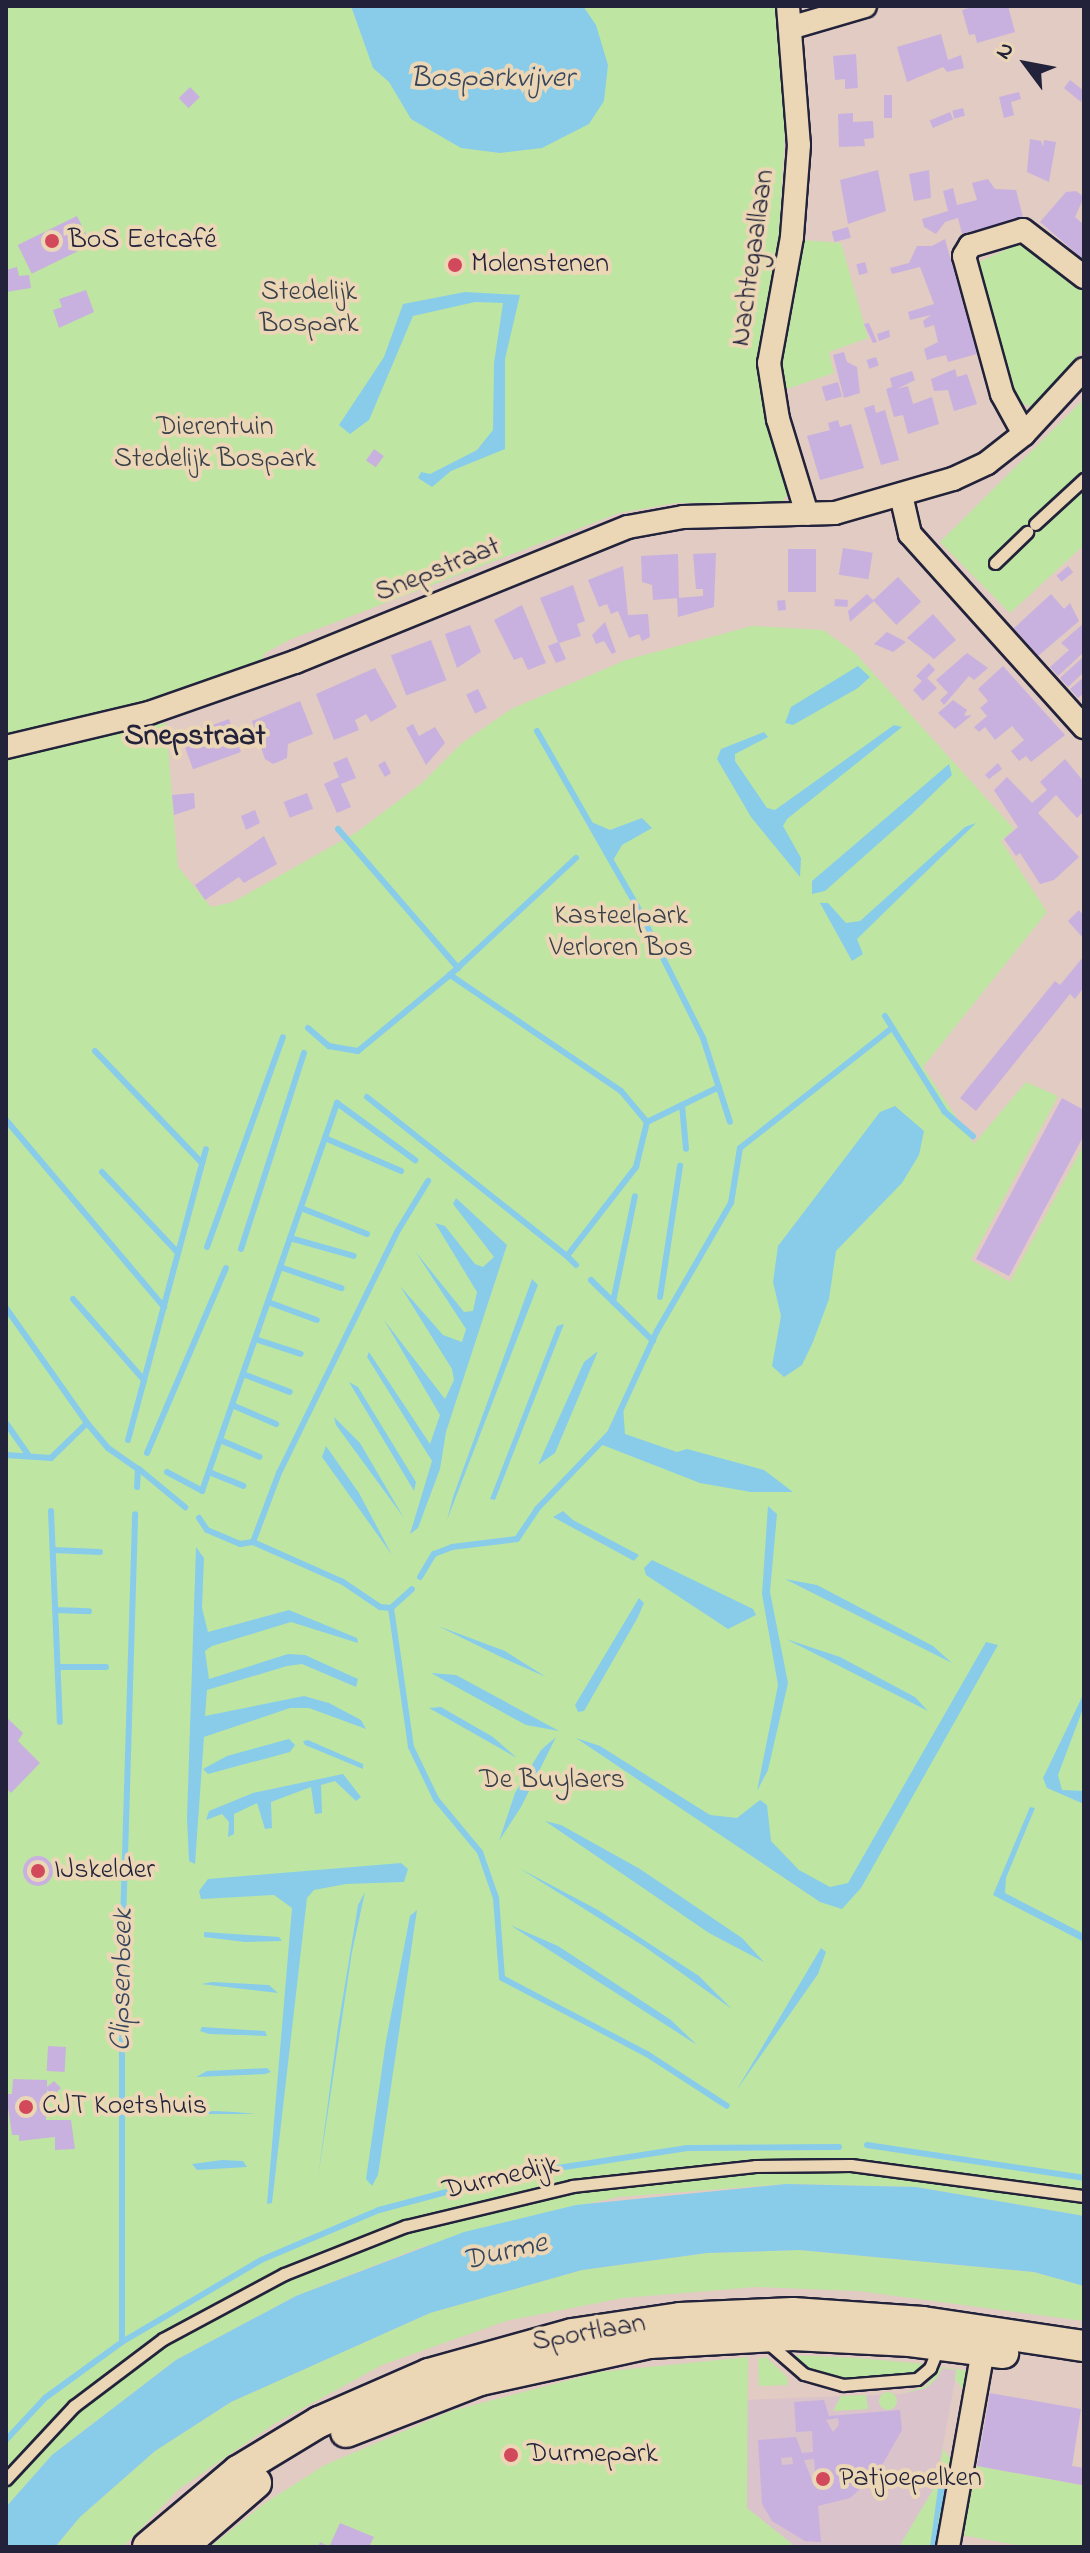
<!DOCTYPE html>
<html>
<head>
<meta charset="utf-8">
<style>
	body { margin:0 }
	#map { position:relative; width:1090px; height:2553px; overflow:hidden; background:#e1cbc2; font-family:"Indie Flower",sans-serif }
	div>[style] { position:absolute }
	.built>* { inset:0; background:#dac3cb }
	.green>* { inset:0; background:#bee6a2 }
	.round { border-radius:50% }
	.water>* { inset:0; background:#88ccea }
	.stream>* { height:6px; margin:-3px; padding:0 3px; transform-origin:3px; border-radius:3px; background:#88ccea }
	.building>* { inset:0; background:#c9b1df; transform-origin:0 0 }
	.roads { filter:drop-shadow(2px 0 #22223b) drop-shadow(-2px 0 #22223b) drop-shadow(0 2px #22223b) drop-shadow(0 -2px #22223b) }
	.lane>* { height:11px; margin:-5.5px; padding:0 5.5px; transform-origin:5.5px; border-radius:5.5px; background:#ebd6b5 }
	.street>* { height:22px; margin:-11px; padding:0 11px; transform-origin:11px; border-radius:11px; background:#ebd6b5 }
	.secondary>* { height:30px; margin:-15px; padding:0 15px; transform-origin:15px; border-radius:15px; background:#ebd6b5 }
	.dots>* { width:22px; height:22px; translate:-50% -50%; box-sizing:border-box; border:4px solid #ebd6b5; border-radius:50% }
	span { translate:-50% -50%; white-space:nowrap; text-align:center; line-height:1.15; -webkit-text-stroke:8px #ebd6b5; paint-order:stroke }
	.poi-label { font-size:28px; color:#22223b }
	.left { translate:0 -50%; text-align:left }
	.street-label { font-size:28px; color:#22223b }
	.park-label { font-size:28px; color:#393f4a }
	.water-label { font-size:30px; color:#36445e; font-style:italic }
	.neighbourhood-label { font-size:30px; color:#22223b; font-weight:700 }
	.frame { position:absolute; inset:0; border:8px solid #22223b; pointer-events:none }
	.north { position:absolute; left:986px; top:24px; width:80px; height:80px; -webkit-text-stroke:6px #ebd6b5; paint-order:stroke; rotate:302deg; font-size:22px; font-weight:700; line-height:32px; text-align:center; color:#22223b }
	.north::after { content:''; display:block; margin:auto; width:28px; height:36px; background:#22223b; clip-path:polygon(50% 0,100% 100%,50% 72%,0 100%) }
</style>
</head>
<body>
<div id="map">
	<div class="built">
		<i style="clip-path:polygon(942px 2368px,957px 2370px,924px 2547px,796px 2547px,747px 2508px,743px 2400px,902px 2394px,930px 2385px)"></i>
	</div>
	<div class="green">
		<i style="clip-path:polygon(6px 6px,775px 6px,787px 87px,785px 129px,777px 267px,761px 347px,761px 397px,788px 494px,782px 502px,676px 503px,619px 513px,289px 640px,265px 653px,260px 664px,160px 701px,6px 740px)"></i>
		<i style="clip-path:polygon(802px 240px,841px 243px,868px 338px,829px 352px,834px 373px,784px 390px,780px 367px)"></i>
		<i style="clip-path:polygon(1026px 241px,1084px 292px,1084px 349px,1031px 407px,1011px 399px,976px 263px)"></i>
		<i style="clip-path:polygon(1084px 399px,1084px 545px,1010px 613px,940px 542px)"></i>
		<i style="clip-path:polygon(752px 626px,823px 630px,854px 652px,1014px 829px,1001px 841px,1047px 912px,923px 1067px,974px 1144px,1026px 1082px,1058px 1096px,971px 1260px,1010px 1282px,1084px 1144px,1084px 2216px,916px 2187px,787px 2184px,618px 2197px,520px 2219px,419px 2248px,296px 2296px,176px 2360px,52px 2455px,6px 2507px,6px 755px,166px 723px,178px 867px,211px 907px,233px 902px,357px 832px,422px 783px,462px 743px,511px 709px,626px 660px)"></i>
		<i style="clip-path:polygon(800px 2250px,1034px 2272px,1084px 2286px,1084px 2321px,858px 2291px,756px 2287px,623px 2298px,506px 2321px,382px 2365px,274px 2424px,179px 2489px,123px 2547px,55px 2547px,80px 2517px,155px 2451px,231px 2402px,430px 2313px,582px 2270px,707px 2253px)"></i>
		<i style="clip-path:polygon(788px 2355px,858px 2358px,925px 2364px,914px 2374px,839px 2379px,812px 2372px)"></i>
		<i style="clip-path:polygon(748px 2357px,747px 2508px,796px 2547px,210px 2547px,265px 2503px,325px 2465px,451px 2411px,600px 2372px)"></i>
		<i style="clip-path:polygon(766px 2357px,787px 2377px,788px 2385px,759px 2386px,758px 2359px)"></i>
		<i style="clip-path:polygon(941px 2367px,971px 2371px,969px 2397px,955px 2379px,956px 2370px,942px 2368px,937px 2378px,926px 2388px,901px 2394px,926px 2386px)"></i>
		<i class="round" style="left:879px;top:2392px;width:18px;height:18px"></i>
		<i style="clip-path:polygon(866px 2395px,868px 2409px,833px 2411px,841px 2396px)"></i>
		<i style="clip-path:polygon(943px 2449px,957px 2467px,948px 2479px,954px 2481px,943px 2547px,899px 2547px,938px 2481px)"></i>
		<i style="clip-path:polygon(977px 2466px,1082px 2485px,1084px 2475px,1084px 2547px,1027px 2547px,962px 2535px)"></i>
	</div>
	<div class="water">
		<i style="clip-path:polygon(351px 6px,583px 6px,596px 25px,608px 65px,604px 101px,589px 124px,542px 148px,500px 153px,461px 148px,411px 119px,389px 82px,373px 68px)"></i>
		<i style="clip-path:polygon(465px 292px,520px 295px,505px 359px,505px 449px,451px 471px,432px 487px,418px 478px,421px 472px,430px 474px,477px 450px,493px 430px,494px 363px,503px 303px,475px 302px,413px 316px,369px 420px,350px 434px,339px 425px,384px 357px,403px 304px)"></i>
		<i style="clip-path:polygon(858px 666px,870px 677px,858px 688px,793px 725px,785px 723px,791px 707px)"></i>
		<i style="clip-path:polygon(894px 725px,902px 727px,787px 819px,783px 826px,801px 858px,800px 877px,751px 817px,717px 759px,721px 749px,764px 732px,768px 737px,735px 754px,735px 761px,767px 808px,775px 810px)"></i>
		<i style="clip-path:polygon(949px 764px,952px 775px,913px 813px,825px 891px,812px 894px,812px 881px)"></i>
		<i style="clip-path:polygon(642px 818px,652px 828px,622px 845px,612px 862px,589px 821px,610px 830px)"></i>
		<i style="clip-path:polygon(976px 823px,857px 939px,863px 954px,852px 961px,820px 903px,828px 903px,846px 923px,860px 921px,965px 827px)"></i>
		<i style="clip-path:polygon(895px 1106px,924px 1131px,919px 1155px,902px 1183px,836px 1251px,829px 1299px,813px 1342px,802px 1365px,784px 1377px,772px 1366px,781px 1316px,773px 1282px,778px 1246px,880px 1112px)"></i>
		<i style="clip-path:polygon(456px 1198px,507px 1245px,446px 1432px,440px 1469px,418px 1528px,410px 1534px,432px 1461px,367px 1357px,369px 1352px,430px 1444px,440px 1415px,384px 1320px,445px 1399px,454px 1380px,452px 1369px,400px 1286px,443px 1335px,462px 1342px,466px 1329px,415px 1251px,464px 1312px,473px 1311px,477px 1292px,435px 1223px,445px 1226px,475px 1264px,483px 1267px,494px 1257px,453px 1204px)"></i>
		<i style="clip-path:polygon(532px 1279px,538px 1285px,447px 1520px,453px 1497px)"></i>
		<i style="clip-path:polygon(564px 1324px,495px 1500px,490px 1499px,557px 1326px)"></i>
		<i style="clip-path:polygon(598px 1351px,555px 1453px,538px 1465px,584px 1362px)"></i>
		<i style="clip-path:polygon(349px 1382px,358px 1387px,416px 1482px,414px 1491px)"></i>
		<i style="clip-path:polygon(623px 1406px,625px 1434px,677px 1452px,687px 1449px,764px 1470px,793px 1492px,751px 1492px,700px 1483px,600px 1444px)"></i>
		<i style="clip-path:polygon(334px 1417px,360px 1443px,404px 1518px,336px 1425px)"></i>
		<i style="clip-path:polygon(326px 1446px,359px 1493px,392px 1555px,322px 1457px)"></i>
		<i style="clip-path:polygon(768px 1506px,777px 1514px,770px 1592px,788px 1683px,768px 1770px,757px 1791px,778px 1685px,762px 1594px)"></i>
		<i style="clip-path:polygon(563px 1511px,573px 1520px,639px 1555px,634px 1561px,553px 1517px)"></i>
		<i style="clip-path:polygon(196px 1547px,204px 1558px,202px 1608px,208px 1632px,289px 1610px,357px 1638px,358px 1643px,291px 1622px,212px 1646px,205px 1651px,209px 1679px,288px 1654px,305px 1655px,358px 1679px,356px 1687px,302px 1664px,287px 1666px,207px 1690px,205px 1716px,304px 1696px,329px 1703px,361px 1720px,366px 1729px,309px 1708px,290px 1708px,204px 1737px,195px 1864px,189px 1861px,187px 1818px)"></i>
		<i style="clip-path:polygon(652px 1560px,753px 1609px,756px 1615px,728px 1629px,646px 1575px,644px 1568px)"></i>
		<i style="clip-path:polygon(785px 1579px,817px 1585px,933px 1646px,952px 1663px)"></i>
		<i style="clip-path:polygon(639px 1598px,644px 1603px,638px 1617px,584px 1711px,578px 1712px,575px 1705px)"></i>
		<i style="clip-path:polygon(438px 1626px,505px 1651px,546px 1677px,503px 1658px)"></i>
		<i style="clip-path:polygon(786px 1639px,840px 1657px,915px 1697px,928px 1711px)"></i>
		<i style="clip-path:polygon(986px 1642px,998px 1645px,861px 1888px,842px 1909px,820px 1902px,576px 1738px,600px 1746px,710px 1815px,737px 1818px,760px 1800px,767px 1805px,771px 1841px,799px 1870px,830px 1887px,848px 1883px)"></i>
		<i style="clip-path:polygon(431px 1673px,456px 1675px,559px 1731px,526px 1725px)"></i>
		<i style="clip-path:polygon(1084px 1693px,1084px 1706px,1058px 1775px,1062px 1790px,1084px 1791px,1084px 1804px,1047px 1788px,1043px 1778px)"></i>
		<i style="clip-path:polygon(441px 1707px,493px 1737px,517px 1758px,429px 1708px)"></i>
		<i style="clip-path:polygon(556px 1737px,521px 1807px,499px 1841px,515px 1793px,541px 1750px)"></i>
		<i style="clip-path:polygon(289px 1739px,295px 1745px,290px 1752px,208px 1774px,203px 1769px,227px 1756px)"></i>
		<i style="clip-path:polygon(308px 1740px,363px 1764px,363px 1769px,305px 1745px,303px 1741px)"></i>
		<i style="clip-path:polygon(343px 1774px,361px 1797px,356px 1801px,335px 1781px,321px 1785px,322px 1813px,315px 1814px,311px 1787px,271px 1802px,272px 1828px,265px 1829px,257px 1803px,234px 1814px,234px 1834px,228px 1837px,229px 1822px,222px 1814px,206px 1820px,209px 1811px,253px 1793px)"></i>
		<i style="clip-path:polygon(1030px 1807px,1035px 1808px,1006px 1878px,1005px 1893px,1084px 1934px,1084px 1942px,993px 1895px)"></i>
		<i style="clip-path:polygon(545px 1821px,561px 1825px,640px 1869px,742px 1938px,764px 1962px,709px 1933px)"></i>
		<i style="clip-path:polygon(401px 1863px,408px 1869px,404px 1882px,346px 1884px,314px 1890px,307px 1898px,272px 2203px,267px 2204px,292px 1908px,274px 1895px,201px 1899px,199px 1891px,208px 1879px)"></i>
		<i style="clip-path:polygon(519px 1868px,598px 1910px,699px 1976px,732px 2009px,645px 1947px)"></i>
		<i style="clip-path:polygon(365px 1892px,352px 1952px,318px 2178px,338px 2027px,358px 1905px)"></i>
		<i style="clip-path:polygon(417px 1910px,378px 2175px,372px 2186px,366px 2179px,386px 2041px,410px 1916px)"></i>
		<i style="clip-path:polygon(510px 1925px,558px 1946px,671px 2020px,697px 2045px)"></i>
		<i style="clip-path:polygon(204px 1932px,279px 1937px,282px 1941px,245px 1942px,204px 1937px)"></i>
		<i style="clip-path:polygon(821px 1948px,826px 1952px,818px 1974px,736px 2091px)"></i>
		<i style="clip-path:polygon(213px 1982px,269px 1985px,278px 1993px,201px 1984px)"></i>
		<i style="clip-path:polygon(202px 2027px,265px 2031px,267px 2036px,209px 2034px,200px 2031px)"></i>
		<i style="clip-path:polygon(267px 2068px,271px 2072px,265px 2074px,196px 2077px,207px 2071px)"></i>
		<i style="clip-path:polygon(213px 2111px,235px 2112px,256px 2114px,197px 2114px)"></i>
		<i style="clip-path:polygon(222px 2160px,243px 2161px,247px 2167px,197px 2170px,192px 2164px)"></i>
		<i style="clip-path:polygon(786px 2184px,916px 2187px,1084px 2216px,1084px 2286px,1034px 2272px,800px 2250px,707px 2253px,582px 2270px,430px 2313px,231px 2402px,155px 2451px,80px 2517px,55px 2547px,6px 2547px,6px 2507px,52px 2455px,176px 2360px,296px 2296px,464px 2232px,576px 2205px)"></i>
		<i style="clip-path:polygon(943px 2484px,948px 2485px,946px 2512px,940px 2511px,938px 2524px,942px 2526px,940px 2547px,930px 2547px,938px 2488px)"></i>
	</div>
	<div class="stream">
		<i style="left:537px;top:731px;width:202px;rotate:60.3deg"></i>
		<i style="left:637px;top:906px;width:148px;rotate:63.4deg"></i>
		<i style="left:703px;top:1038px;width:88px;rotate:72.2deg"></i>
		<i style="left:338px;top:829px;width:184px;rotate:49.2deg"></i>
		<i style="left:885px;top:1016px;width:113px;rotate:58deg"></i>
		<i style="left:945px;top:1112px;width:37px;rotate:41deg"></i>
		<i style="left:308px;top:1028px;width:28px;rotate:41deg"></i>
		<i style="left:329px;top:1046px;width:29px;rotate:10deg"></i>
		<i style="left:358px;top:1051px;width:119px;rotate:-39.6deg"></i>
		<i style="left:95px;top:1051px;width:155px;rotate:46.3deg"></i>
		<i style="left:367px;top:1097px;width:256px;rotate:38.5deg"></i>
		<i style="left:682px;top:1105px;width:44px;rotate:84.8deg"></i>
		<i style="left:6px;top:1120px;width:245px;rotate:49.8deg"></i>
		<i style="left:647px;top:1122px;width:80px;rotate:-25.9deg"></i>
		<i style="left:325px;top:1138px;width:83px;rotate:23.5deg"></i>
		<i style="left:102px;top:1172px;width:111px;rotate:46.8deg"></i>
		<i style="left:301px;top:1208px;width:71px;rotate:21.5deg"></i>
		<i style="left:290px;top:1238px;width:66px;rotate:15.7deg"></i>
		<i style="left:207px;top:1247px;width:223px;rotate:-70.1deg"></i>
		<i style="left:241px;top:1249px;width:206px;rotate:-72.2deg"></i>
		<i style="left:576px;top:1265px;width:13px;rotate:-135deg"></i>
		<i style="left:567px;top:1256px;width:113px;rotate:-52.2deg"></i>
		<i style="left:636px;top:1167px;width:46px;rotate:-76.3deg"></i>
		<i style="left:647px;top:1122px;width:40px;rotate:-130deg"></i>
		<i style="left:621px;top:1091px;width:207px;rotate:-145.8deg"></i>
		<i style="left:450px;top:975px;width:172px;rotate:-42.9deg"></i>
		<i style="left:280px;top:1267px;width:65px;rotate:19deg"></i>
		<i style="left:591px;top:1280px;width:87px;rotate:44.5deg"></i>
		<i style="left:660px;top:1297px;width:133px;rotate:-81.3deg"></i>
		<i style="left:73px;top:1299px;width:108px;rotate:48.8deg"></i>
		<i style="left:268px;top:1302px;width:52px;rotate:20.2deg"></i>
		<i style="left:613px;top:1302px;width:108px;rotate:-78.3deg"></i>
		<i style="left:6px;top:1308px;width:141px;rotate:54.8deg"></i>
		<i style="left:255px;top:1339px;width:48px;rotate:18.1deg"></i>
		<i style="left:243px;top:1374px;width:50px;rotate:21deg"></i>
		<i style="left:232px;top:1405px;width:48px;rotate:23.4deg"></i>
		<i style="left:6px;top:1423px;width:40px;rotate:55.1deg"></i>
		<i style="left:128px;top:1440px;width:301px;rotate:-75deg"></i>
		<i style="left:220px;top:1440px;width:43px;rotate:23deg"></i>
		<i style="left:147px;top:1453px;width:201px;rotate:-66.9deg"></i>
		<i style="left:6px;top:1455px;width:45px;rotate:3.8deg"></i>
		<i style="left:51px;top:1458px;width:50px;rotate:-44.2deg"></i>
		<i style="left:87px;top:1423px;width:33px;rotate:50deg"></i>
		<i style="left:108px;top:1448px;width:37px;rotate:35deg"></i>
		<i style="left:138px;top:1469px;width:18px;rotate:93deg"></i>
		<i style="left:139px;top:1469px;width:60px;rotate:39.6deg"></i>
		<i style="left:167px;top:1472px;width:40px;rotate:28deg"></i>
		<i style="left:202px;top:1491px;width:411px;rotate:-70.8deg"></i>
		<i style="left:337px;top:1103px;width:97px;rotate:36.2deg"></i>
		<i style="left:209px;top:1472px;width:37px;rotate:22deg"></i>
		<i style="left:51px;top:1511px;width:211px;rotate:87.6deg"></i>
		<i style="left:199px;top:1518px;width:14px;rotate:56deg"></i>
		<i style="left:207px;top:1530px;width:36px;rotate:23deg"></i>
		<i style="left:240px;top:1544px;width:13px;rotate:-9deg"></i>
		<i style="left:253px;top:1542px;width:98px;rotate:24deg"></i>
		<i style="left:343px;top:1582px;width:45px;rotate:34deg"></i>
		<i style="left:380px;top:1607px;width:11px;rotate:5deg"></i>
		<i style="left:391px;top:1608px;width:28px;rotate:-42deg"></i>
		<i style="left:253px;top:1542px;width:74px;rotate:-69.4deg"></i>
		<i style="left:279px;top:1473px;width:268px;rotate:-63.9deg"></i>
		<i style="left:397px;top:1232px;width:60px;rotate:-58.7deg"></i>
		<i style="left:53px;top:1550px;width:47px;rotate:2.4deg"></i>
		<i style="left:420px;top:1577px;width:27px;rotate:-59deg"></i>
		<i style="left:434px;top:1554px;width:19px;rotate:-21deg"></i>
		<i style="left:452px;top:1547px;width:65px;rotate:-7deg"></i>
		<i style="left:517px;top:1539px;width:36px;rotate:-56deg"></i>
		<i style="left:537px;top:1509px;width:105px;rotate:-46.2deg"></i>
		<i style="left:610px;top:1433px;width:112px;rotate:-65.3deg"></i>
		<i style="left:657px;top:1331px;width:148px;rotate:-60deg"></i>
		<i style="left:731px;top:1203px;width:56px;rotate:-80.7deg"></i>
		<i style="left:740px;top:1148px;width:194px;rotate:-38.3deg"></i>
		<i style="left:391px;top:1608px;width:140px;rotate:81.8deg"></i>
		<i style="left:411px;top:1747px;width:58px;rotate:64.3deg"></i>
		<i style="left:436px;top:1799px;width:69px;rotate:50.3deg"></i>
		<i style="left:480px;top:1852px;width:49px;rotate:70.8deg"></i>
		<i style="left:496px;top:1898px;width:80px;rotate:85.7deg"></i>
		<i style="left:502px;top:1978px;width:164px;rotate:27.7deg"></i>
		<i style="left:647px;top:2054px;width:95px;rotate:33deg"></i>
		<i style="left:55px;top:1610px;width:34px;rotate:2deg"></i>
		<i style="left:58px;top:1667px;width:48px"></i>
		<i style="left:867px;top:2145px;width:219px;rotate:8.6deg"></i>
		<i style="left:122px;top:2342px;width:161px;rotate:-30.5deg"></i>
		<i style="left:261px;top:2260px;width:128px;rotate:-23deg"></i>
		<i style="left:379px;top:2210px;width:78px;rotate:-14.9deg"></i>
		<i style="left:454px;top:2190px;width:80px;rotate:-13deg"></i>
		<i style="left:532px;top:2172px;width:157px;rotate:-8.8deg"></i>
		<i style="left:687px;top:2148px;width:152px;rotate:-0.4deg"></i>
		<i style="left:6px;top:2440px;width:57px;rotate:-47.1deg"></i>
		<i style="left:45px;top:2398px;width:95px;rotate:-36deg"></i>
		<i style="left:122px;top:2342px;width:385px;rotate:-90deg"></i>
		<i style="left:122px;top:1957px;width:443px;rotate:-88.3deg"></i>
	</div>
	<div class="building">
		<i style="clip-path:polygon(976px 6px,1008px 6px,1015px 32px,977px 43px,975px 34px,969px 35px,962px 10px)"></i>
		<i style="clip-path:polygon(941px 34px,948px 60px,961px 55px,964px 68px,947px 72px,943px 67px,907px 82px,897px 47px)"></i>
		<i style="clip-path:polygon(856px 54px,858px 88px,845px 89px,845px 79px,835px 80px,833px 56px)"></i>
		<i style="clip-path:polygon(1070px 80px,1084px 91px,1081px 102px,1064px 88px)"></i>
		<i style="left:190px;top:87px;width:14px;height:16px;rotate:45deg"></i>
		<i style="clip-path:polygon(1019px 92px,1021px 99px,1011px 102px,1014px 115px,1004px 118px,999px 97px)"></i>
		<i style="left:884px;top:95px;width:8px;height:23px"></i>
		<i style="left:963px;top:108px;width:8px;height:11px;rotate:76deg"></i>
		<i style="left:950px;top:112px;width:8px;height:22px;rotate:67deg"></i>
		<i style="clip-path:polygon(853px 113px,853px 122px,873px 121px,874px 138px,864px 139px,865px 146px,839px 147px,838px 114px)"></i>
		<i style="clip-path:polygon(1030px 139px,1041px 141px,1043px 147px,1044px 140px,1056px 142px,1049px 182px,1027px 172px)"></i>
		<i style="clip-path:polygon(878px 170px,886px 211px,848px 224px,840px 180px)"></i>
		<i style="clip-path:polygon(929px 170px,931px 198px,914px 201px,909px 174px)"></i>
		<i style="clip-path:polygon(988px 179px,995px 189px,1016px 190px,1023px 217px,962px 234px,958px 218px,945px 222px,936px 234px,924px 227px,922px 219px,948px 211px,943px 191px,953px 188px,957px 205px,977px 200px,972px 183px)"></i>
		<i style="clip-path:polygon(1076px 191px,1084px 197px,1075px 217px,1084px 225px,1084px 260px,1040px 222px,1066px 192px)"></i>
		<i style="left:77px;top:216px;width:32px;height:66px;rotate:64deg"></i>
		<i style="left:848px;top:227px;width:11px;height:17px;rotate:75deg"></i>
		<i style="clip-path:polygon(945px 239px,977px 354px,948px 362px,946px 355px,927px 360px,924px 349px,938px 342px,934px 325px,925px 328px,923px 321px,931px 315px,910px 320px,908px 312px,934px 304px,920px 267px,892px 274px,890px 268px,909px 263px,917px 246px,932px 246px)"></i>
		<i style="left:461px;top:258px;width:13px;height:13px;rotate:81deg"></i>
		<i style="left:865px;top:262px;width:11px;height:9px;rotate:75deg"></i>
		<i style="clip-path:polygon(17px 267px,19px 276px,29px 275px,31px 288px,6px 292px,6px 270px)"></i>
		<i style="clip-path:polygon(86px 290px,94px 312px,59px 328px,53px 310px,62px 307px,59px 299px)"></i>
		<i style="clip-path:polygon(869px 323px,877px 342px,873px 343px,864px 324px)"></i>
		<i style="clip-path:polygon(889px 330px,890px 337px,879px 341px,877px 334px)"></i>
		<i style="clip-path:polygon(844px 352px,847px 362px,857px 367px,860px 393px,844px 398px,833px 355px)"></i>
		<i style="left:876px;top:357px;width:9px;height:10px;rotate:72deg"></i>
		<i style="clip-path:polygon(955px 369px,957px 377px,967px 374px,977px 404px,954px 411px,948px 390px,934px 391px,931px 379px)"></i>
		<i style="clip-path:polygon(912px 371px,915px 380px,897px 389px,908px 386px,913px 404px,932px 397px,939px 424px,908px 434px,903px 415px,894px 417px,886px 389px,892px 387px,890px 378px)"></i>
		<i style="left:838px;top:382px;width:15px;height:17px;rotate:74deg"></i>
		<i style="clip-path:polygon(874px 405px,876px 413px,885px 410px,899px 460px,881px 465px,864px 408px)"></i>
		<i style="clip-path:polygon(838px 420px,840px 427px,851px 424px,864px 468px,820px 480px,807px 436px,830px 430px,828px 423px)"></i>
		<i style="left:374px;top:449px;width:12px;height:14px;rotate:35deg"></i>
		<i style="left:843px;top:548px;width:30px;height:27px;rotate:9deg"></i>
		<i style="left:816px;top:549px;width:43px;height:28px;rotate:90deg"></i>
		<i style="clip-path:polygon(716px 553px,714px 607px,678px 617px,677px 598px,703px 596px,703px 589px,696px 589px,693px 554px)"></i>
		<i style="clip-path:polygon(678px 554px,679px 598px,653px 600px,652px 585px,642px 582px,641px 556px)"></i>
		<i style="clip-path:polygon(623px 566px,628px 615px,648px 614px,650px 637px,642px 641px,639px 634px,629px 638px,618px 611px,611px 614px,607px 604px,599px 607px,588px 580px)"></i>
		<i style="left:1068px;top:566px;width:8px;height:15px;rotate:50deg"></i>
		<i style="left:898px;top:577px;width:34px;height:34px;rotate:47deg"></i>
		<i style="clip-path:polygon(573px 585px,585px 621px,577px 624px,581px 636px,559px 643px,566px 659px,556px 663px,548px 646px,558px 642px,540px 598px)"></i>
		<i style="clip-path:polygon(867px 594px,874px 601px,850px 622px,848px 611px)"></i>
		<i style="clip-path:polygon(1051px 594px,1064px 609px,1070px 603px,1079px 621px,1038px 656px,1014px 628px)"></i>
		<i style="left:835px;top:599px;width:13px;height:7px;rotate:4deg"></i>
		<i style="left:785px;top:600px;width:10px;height:8px;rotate:84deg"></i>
		<i style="clip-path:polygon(522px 605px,546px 663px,528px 670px,522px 657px,514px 660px,494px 620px)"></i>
		<i style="clip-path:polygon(933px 614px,956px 640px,934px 659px,907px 638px)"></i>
		<i style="clip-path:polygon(605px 622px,616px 652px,612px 654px,604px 641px,596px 644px,592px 635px)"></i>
		<i style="clip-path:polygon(1084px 623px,1084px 652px,1058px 676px,1050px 667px,1069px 650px,1061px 643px)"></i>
		<i style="clip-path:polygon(470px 625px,481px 652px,457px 668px,445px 634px)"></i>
		<i style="clip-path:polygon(887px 632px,906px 642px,893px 652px,874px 644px)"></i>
		<i style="left:431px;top:640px;width:43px;height:43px;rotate:69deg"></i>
		<i style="clip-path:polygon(967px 653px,988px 668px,974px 680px,969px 676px,944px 705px,940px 700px,948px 693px,936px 680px)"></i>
		<i style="clip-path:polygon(1084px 656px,1084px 672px,1068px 687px,1060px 678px)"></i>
		<i style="clip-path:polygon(929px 663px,935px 670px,927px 678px,937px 688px,923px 701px,913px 690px,922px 681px,916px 676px)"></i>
		<i style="clip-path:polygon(1003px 666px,1065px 735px,1031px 762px,1026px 756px,1019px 761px,1011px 751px,1024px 740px,1012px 726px,995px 740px,985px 727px,979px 732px,974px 727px,987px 716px,980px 708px,988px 701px,978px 689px)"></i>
		<i style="clip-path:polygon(375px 668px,397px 707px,371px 722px,366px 714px,355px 720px,359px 730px,334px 740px,316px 694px)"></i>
		<i style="clip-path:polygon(1084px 677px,1084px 693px,1078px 698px,1070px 689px)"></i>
		<i style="left:478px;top:689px;width:21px;height:13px;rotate:65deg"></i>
		<i style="clip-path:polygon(953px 700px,967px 710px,964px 716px,972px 715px,955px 729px,938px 713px)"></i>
		<i style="clip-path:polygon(300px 701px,313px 734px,288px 744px,287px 758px,273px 764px,265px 759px,252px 721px)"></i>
		<i style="left:229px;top:719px;width:35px;height:51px;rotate:70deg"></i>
		<i style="clip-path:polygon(413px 724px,419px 736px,435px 727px,445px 743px,426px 765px,406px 728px)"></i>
		<i style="clip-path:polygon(347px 757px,356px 778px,341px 784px,351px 807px,337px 813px,324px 784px,339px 777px,333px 763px)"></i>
		<i style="clip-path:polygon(1065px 759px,1084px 782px,1084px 811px,1077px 818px,1056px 795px,1038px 813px,1079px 857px,1054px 880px,1040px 884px,1020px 853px,1016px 856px,1004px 839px,1018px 827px,994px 790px,1007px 777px,1032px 803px,1047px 790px,1040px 782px)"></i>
		<i style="clip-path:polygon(385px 761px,391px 773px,385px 777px,378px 765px)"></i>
		<i style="clip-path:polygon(998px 763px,1002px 769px,989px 779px,985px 775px)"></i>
		<i style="clip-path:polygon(194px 793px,195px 808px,174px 815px,172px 795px)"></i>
		<i style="left:307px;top:793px;width:17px;height:25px;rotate:69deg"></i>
		<i style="clip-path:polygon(255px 810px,260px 823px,246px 830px,241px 816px)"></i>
		<i style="clip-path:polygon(264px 836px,277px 864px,244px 883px,239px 877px,205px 900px,195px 885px)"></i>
		<i style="clip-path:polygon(1079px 910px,1084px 916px,1084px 939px,1068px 921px)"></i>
		<i style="clip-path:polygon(1084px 956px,1084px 987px,1075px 999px,1070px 994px,976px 1111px,960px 1098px,1055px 981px,1060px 985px)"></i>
		<i style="clip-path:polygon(1062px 1098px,1084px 1110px,1084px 1135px,1009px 1276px,976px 1259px)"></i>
		<i style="clip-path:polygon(6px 1717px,23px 1733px,18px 1741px,40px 1763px,11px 1793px,6px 1788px)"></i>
		<i class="round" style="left:23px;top:1856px;width:30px;height:30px"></i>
		<i style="left:48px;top:2046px;width:18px;height:25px;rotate:3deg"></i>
		<i style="clip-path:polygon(13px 2079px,47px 2080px,47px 2087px,54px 2081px,61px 2088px,54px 2095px,47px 2090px,46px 2120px,71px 2120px,75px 2149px,55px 2150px,55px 2137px,19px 2141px,19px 2135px,12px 2135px,6px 2094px,12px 2094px)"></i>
		<i style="clip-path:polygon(990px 2393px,1081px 2409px,1072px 2466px,1084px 2468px,1082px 2485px,977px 2466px)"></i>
		<i style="clip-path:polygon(evenodd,824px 2400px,829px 2416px,900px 2410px,902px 2430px,877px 2474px,850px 2498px,818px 2506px,821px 2542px,805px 2541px,772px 2521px,762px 2504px,758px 2440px,796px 2437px,802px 2453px,813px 2452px,812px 2431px,796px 2432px,794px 2402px,824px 2400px,838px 2418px,839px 2425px,833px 2432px,826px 2420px,838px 2418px,824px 2400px,792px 2457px,793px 2464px,782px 2465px,781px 2458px,792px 2457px,824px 2400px,814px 2459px,816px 2485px,814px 2485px,804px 2460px,814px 2459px)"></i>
		<i style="clip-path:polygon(340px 2523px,374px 2537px,369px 2547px,318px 2547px,320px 2542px,329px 2547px)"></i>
	</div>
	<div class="roads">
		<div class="lane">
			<i style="left:1035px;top:524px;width:67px;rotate:-42.6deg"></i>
			<i style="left:995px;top:563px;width:45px;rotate:-44.1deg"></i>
			<i style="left:767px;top:2342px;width:49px;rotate:40.9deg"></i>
			<i style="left:804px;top:2374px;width:41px;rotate:15.8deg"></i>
			<i style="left:843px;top:2385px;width:74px;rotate:-4.6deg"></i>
			<i style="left:917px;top:2379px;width:17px;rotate:-40deg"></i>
			<i style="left:930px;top:2368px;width:22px;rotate:-68deg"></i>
			<i style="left:6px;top:2479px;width:100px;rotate:-47deg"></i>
			<i style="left:74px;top:2406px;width:111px;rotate:-37deg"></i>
			<i style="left:163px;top:2339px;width:137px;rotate:-28.2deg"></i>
			<i style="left:284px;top:2274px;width:131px;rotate:-21.5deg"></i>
			<i style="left:406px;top:2226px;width:171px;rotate:-13.5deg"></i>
			<i style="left:572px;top:2186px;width:184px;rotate:-6.2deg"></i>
			<i style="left:755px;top:2166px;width:96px;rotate:-0.6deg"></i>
			<i style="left:851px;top:2165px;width:235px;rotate:7.6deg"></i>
		</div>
		<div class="street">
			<i style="left:788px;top:6px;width:139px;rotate:85.5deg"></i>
			<i style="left:799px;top:145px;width:92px;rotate:94.4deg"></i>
			<i style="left:792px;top:237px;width:128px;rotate:100.3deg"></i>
			<i style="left:769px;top:363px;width:57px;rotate:80.9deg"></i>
			<i style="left:778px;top:419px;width:99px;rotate:73deg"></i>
			<i style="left:793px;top:27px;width:75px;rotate:-16.3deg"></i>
			<i style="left:1024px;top:434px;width:46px;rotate:-118.8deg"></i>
			<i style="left:1002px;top:394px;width:143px;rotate:-105.4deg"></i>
			<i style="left:964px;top:256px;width:12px;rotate:-59deg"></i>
			<i style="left:970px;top:246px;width:55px;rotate:-16.8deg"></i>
			<i style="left:1023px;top:230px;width:77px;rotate:37.6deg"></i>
			<i style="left:901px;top:495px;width:40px;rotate:77deg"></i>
			<i style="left:910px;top:534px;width:260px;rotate:48deg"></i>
			<i style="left:6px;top:747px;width:147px;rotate:-13.4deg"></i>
			<i style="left:149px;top:713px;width:155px;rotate:-19.3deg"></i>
			<i style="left:295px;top:662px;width:359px;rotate:-22.1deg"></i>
			<i style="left:628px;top:527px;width:56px;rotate:-10.3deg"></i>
			<i style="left:683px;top:517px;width:152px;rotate:-1.5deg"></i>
			<i style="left:835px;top:513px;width:123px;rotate:-16.1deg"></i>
			<i style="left:953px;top:479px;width:38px;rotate:-25deg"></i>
			<i style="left:987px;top:463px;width:47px;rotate:-38.1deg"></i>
			<i style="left:1024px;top:434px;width:88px;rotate:-47.3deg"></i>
			<i style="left:948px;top:2547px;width:200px;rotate:-79.9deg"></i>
		</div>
		<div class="secondary">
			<i style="left:346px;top:2432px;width:144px;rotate:-21.2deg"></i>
			<i style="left:480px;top:2380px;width:174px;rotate:-12.3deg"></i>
			<i style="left:650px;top:2343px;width:143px;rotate:-3.2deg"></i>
			<i style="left:793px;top:2335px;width:117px;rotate:2.9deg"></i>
			<i style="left:910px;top:2341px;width:94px;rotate:7.4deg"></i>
			<i style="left:148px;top:2547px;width:118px;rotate:-40.2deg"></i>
			<i style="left:238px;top:2471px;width:95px;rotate:-31.2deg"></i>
			<i style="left:319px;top:2422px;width:120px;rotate:-23.6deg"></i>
			<i style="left:429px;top:2374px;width:148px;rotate:-15.6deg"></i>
			<i style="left:572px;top:2334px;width:109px;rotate:-8.4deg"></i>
			<i style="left:680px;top:2318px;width:113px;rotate:-2.5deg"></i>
			<i style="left:793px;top:2313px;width:130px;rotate:4deg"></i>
			<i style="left:923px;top:2322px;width:163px;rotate:8.5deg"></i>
			<i style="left:182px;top:2547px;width:98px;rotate:-40.9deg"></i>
		</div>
	</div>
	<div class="dots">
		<i style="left:52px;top:241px;background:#d1495b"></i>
		<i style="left:455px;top:265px;background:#d1495b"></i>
		<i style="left:38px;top:1871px;background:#d1495b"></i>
		<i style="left:26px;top:2107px;background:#d1495b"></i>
		<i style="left:511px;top:2455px;background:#d1495b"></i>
		<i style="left:823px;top:2479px;background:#d1495b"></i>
	</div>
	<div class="poi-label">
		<span class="left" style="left:68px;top:241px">BoS Eetcafé</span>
		<span class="left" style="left:471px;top:265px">Molenstenen</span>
		<span class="left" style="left:54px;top:1871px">IJskelder</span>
		<span class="left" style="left:42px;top:2107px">CJT Koetshuis</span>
		<span class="left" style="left:527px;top:2455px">Durmepark</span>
		<span class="left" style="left:839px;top:2479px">Patjoepelken</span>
	</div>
	<div class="street-label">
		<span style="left:754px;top:258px;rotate:-82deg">Nachtegaallaan</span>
		<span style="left:438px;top:571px;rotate:-22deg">Snepstraat</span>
		<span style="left:501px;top:2179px;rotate:-13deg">Durmedijk</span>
		<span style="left:589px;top:2334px;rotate:-10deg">Sportlaan</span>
	</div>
	<div class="park-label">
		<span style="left:309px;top:309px">Stedelijk<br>Bospark</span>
		<span style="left:215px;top:444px">Dierentuin<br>Stedelijk Bospark</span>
		<span style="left:621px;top:933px">Kasteelpark<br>Verloren Bos</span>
		<span style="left:552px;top:1781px">De Buylaers</span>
	</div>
	<div class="water-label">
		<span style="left:492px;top:79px">Bosparkvijver</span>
		<span style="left:123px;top:1980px;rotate:-89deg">Clipsenbeek</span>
		<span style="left:505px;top:2253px;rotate:-13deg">Durme</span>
	</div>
	<div class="neighbourhood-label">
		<span style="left:195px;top:737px">Snepstraat</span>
	</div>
	<div class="frame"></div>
	<div class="north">N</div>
</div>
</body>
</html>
